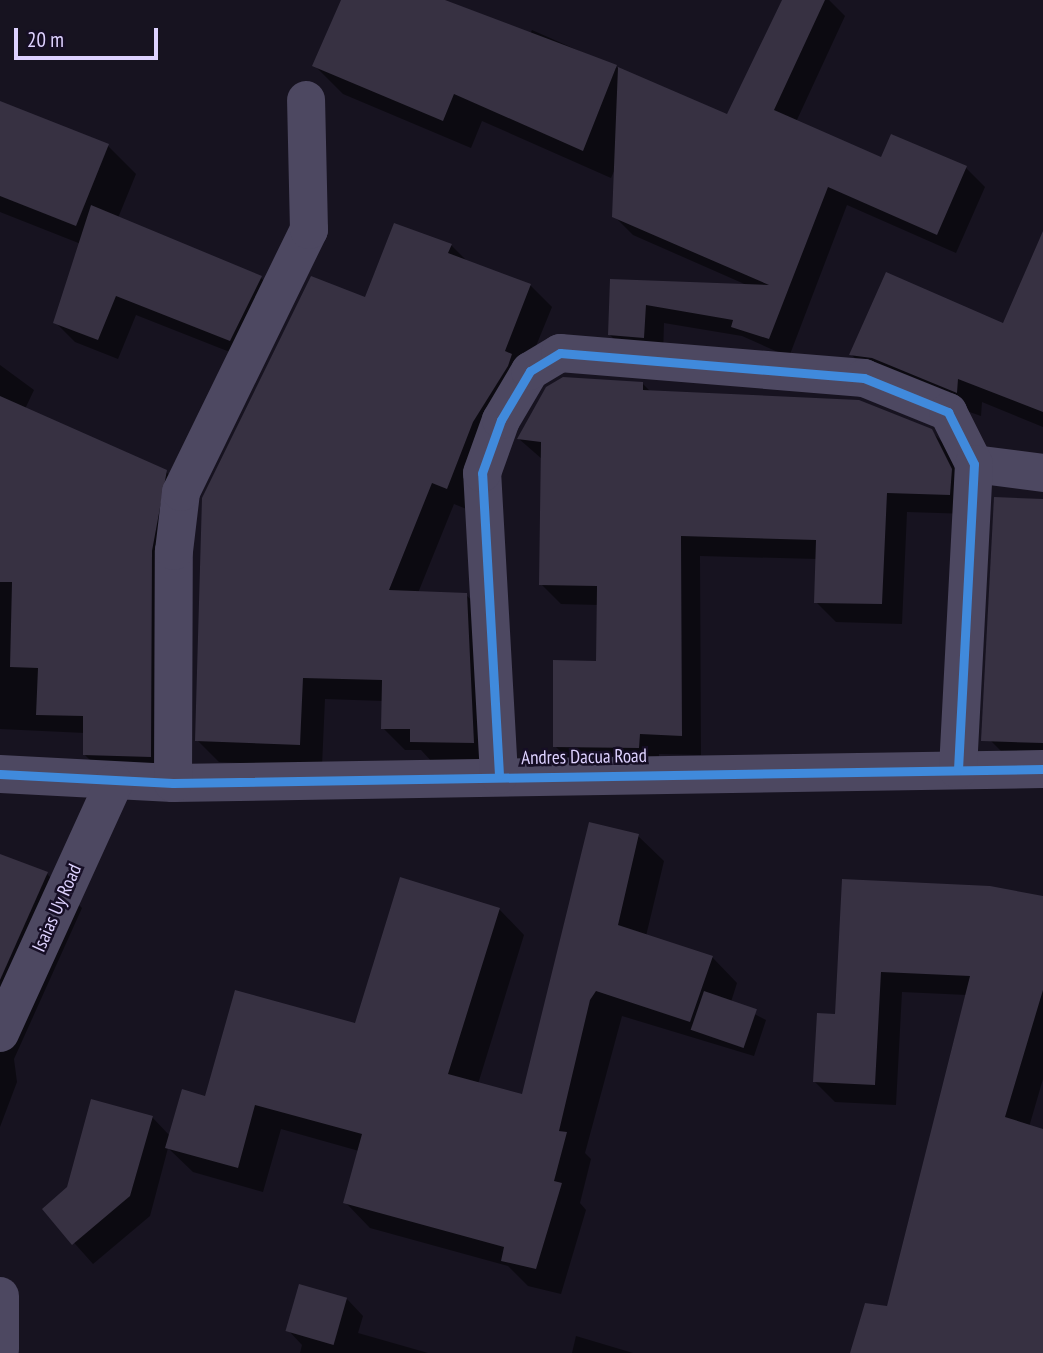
<!DOCTYPE html>
<html>
<head>
<meta charset="utf-8">
<style>
	body { margin:0 }
	#map { position:relative; width:1043px; height:1353px; overflow:hidden; background:#171320; font-family:"PT Sans Narrow",sans-serif }
	div>[style] { position:absolute }
	.shadow>* { inset:0; background:#0007 }
	.building>* { inset:0; background:#373142; transform-origin:0 0 }
	.street>* { height:38px; margin:-19px; padding:0 19px; transform-origin:19px; border-radius:19px; background:#4d4861 }
	.cycleway>* { height:9px; margin:-4.5px; padding:0 4.5px; transform-origin:4.5px; border-radius:4.5px; background:#408adc }
	span { translate:-50% -50%; white-space:nowrap; text-align:center; line-height:1.15; -webkit-text-stroke:5px #160e25; paint-order:stroke }
	.street-label { font-size:19px; color:#ded2ff }
	.scale { position:absolute; left:14px; top:28px; width:144px; height:32px; box-sizing:border-box; border:4px solid #ded2ff; border-top:0; padding-left:9px; font-size:21px; line-height:24px; white-space:nowrap; color:#ded2ff; -webkit-text-stroke:5px #160e25; paint-order:stroke }
</style>
</head>
<body>
<div id="map">
	<div class="shadow">
		<i style="clip-path:polygon(343px 0,440px 0,528px 38px,532px 30px,728px 117px,783px 0,829px 0,845px 16px,796px 122px,882px 159px,966px 168px,985px 187px,956px 253px,847px 205px,789px 357px,742px 336px,664px 323px,663px 356px,629px 354px,609px 334px,611px 281px,749px 286px,633px 235px,614px 216px,615px 169px,611px 178px,482px 121px,471px 148px,343px 94px,314px 65px)"></i>
		<i style="clip-path:polygon(0 107px,108px 146px,136px 174px,118px 218px,261px 278px,281px 297px,250px 360px,136px 315px,118px 359px,75px 342px,55px 322px,81px 244px,0 212px)"></i>
		<i style="clip-path:polygon(451px 245px,467px 261px,530px 285px,552px 307px,469px 510px,454px 504px,418px 593px,466px 595px,488px 616px,495px 764px,433px 763px,421px 750px,405px 750px,383px 728px,383px 701px,325px 699px,322px 766px,219px 762px,197px 740px,366px 299px)"></i>
		<i style="clip-path:polygon(1043px 260px,1043px 427px,982px 402px,981px 416px,875px 379px,851px 354px,1004px 325px)"></i>
		<i style="clip-path:polygon(0 365px,34px 390px,25px 409px,166px 472px,185px 490px,169px 775px,103px 773px,84px 754px,85px 733px,0 729px)"></i>
		<i style="clip-path:polygon(642px 383px,651px 392px,931px 431px,952px 452px,970px 514px,907px 512px,902px 624px,836px 622px,816px 602px,817px 559px,700px 556px,701px 755px,659px 754px,659px 768px,575px 766px,555px 746px,598px 662px,599px 605px,561px 604px,541px 584px,542px 459px,519px 439px)"></i>
		<i style="clip-path:polygon(1043px 500px,1043px 753px,1003px 753px,984px 734px)"></i>
		<i style="clip-path:polygon(638px 836px,664px 861px,646px 936px,712px 957px,737px 983px,731px 1002px,766px 1020px,754px 1056px,622px 1016px,585px 1153px,591px 1159px,580px 1203px,586px 1210px,561px 1294px,528px 1286px,508px 1266px,370px 1228px,345px 1202px,359px 1151px,281px 1129px,263px 1192px,193px 1172px,168px 1148px,150px 1216px,93px 1264px,44px 1209px,152px 1117px,170px 1136px,206px 1098px,356px 1025px,499px 909px,524px 935px,478px 1084px,524px 1096px)"></i>
		<i style="clip-path:polygon(0 856px,47px 874px,82px 908px,14px 1059px,17px 1082px,0 1127px)"></i>
		<i style="clip-path:polygon(844px 881px,1043px 898px,1043px 1079px,1029px 1127px,1043px 1131px,1043px 1353px,852px 1353px,889px 1308px,967px 995px,902px 992px,896px 1105px,835px 1102px,814px 1081px,837px 1016px)"></i>
		<i style="clip-path:polygon(347px 1299px,363px 1316px,358px 1333px,428px 1353px,300px 1353px,302px 1345px,288px 1330px)"></i>
		<i style="clip-path:polygon(576px 1336px,633px 1353px,572px 1353px)"></i>
	</div>
	<div class="building">
		<i style="clip-path:polygon(341px 0,445px 0,617px 65px,583px 151px,454px 94px,443px 121px,312px 66px)"></i>
		<i style="clip-path:polygon(782px 0,825px 0,774px 110px,881px 157px,891px 134px,967px 166px,937px 235px,828px 187px,769px 339px,731px 327px,733px 320px,646px 305px,644px 338px,608px 335px,610px 279px,769px 285px,612px 217px,618px 67px,727px 114px)"></i>
		<i style="clip-path:polygon(0 101px,109px 144px,76px 226px,0 196px)"></i>
		<i style="clip-path:polygon(91px 205px,262px 276px,230px 341px,116px 296px,98px 340px,53px 323px)"></i>
		<i style="clip-path:polygon(394px 223px,452px 244px,448px 253px,531px 284px,505px 351px,512px 354px,508px 366px,473px 422px,447px 489px,432px 483px,389px 590px,467px 593px,474px 743px,410px 742px,410px 729px,381px 729px,382px 680px,303px 678px,300px 745px,195px 741px,202px 498px,311px 276px,365px 297px)"></i>
		<i style="clip-path:polygon(1043px 231px,1043px 412px,958px 379px,957px 393px,872px 358px,849px 355px,886px 272px,1003px 323px)"></i>
		<i style="clip-path:polygon(563px 377px,643px 382px,643px 390px,859px 400px,932px 429px,952px 469px,950px 495px,887px 493px,882px 604px,814px 603px,816px 540px,681px 536px,682px 736px,640px 734px,639px 748px,553px 747px,553px 660px,596px 661px,597px 586px,539px 585px,541px 442px,517px 439px,546px 387px)"></i>
		<i style="clip-path:polygon(0 396px,167px 470px,152px 551px,151px 757px,83px 755px,83px 716px,36px 715px,38px 668px,10px 667px,12px 582px,0 582px)"></i>
		<i style="clip-path:polygon(994px 497px,1043px 499px,1043px 743px,981px 741px)"></i>
		<i style="clip-path:polygon(589px 822px,639px 834px,618px 925px,713px 956px,690px 1022px,596px 991px,590px 1000px,559px 1131px,567px 1132px,554px 1181px,562px 1183px,536px 1269px,501px 1261px,504px 1247px,343px 1203px,362px 1134px,255px 1105px,238px 1168px,165px 1148px,182px 1089px,205px 1096px,235px 990px,355px 1023px,400px 877px,500px 908px,448px 1074px,522px 1094px)"></i>
		<i style="clip-path:polygon(0 854px,48px 872px,0 980px)"></i>
		<i style="clip-path:polygon(842px 879px,990px 886px,1043px 896px,1043px 990px,1005px 1117px,1043px 1129px,1043px 1353px,850px 1353px,865px 1303px,887px 1306px,970px 976px,881px 972px,875px 1085px,813px 1082px,817px 1013px,835px 1014px)"></i>
		<i style="left:704px;top:991px;width:56px;height:41px;rotate:19deg"></i>
		<i style="clip-path:polygon(91px 1099px,153px 1116px,130px 1196px,72px 1245px,42px 1209px,67px 1187px)"></i>
		<i style="left:299px;top:1284px;width:50px;height:49px;rotate:16deg"></i>
	</div>
	<div class="street">
		<i style="left:974px;top:464px;width:70px;rotate:7.4deg"></i>
		<i style="left:0;top:774px;width:173px;rotate:3deg"></i>
		<i style="left:173px;top:783px;width:870px;rotate:-0.92deg"></i>
		<i style="left:499px;top:775px;width:302px;rotate:-93.2deg"></i>
		<i style="left:482px;top:473px;width:56px;rotate:-70.3deg"></i>
		<i style="left:501px;top:420px;width:57px;rotate:-59.4deg"></i>
		<i style="left:530px;top:371px;width:35px;rotate:-31deg"></i>
		<i style="left:560px;top:353px;width:305px;rotate:4.7deg"></i>
		<i style="left:864px;top:378px;width:91px;rotate:22deg"></i>
		<i style="left:948px;top:412px;width:58px;rotate:63.4deg"></i>
		<i style="left:974px;top:464px;width:306px;rotate:93deg"></i>
		<i style="left:173px;top:783px;width:232px;rotate:-89.8deg"></i>
		<i style="left:174px;top:551px;width:59px;rotate:-83.2deg"></i>
		<i style="left:181px;top:492px;width:292px;rotate:-64deg"></i>
		<i style="left:309px;top:230px;width:130px;rotate:-91.3deg"></i>
		<i style="left:0;top:1033px;width:275px;rotate:-65.5deg"></i>
		<i style="left:0;top:1296px;width:53px;rotate:90deg"></i>
	</div>
	<div class="cycleway">
		<i style="left:0;top:774px;width:173px;rotate:3deg"></i>
		<i style="left:173px;top:783px;width:870px;rotate:-0.92deg"></i>
		<i style="left:499px;top:775px;width:302px;rotate:-93.2deg"></i>
		<i style="left:482px;top:473px;width:56px;rotate:-70.3deg"></i>
		<i style="left:501px;top:420px;width:57px;rotate:-59.4deg"></i>
		<i style="left:530px;top:371px;width:35px;rotate:-31deg"></i>
		<i style="left:560px;top:353px;width:305px;rotate:4.7deg"></i>
		<i style="left:864px;top:378px;width:91px;rotate:22deg"></i>
		<i style="left:948px;top:412px;width:58px;rotate:63.4deg"></i>
		<i style="left:974px;top:464px;width:306px;rotate:93deg"></i>
	</div>
	<div class="street-label">
		<span style="left:584px;top:757px;rotate:-1deg">Andres Dacua Road</span>
		<span style="left:57px;top:908px;rotate:-66deg">Isaias Uy Road</span>
	</div>
	<div class="scale">20 m</div>
</div>
</body>
</html>
